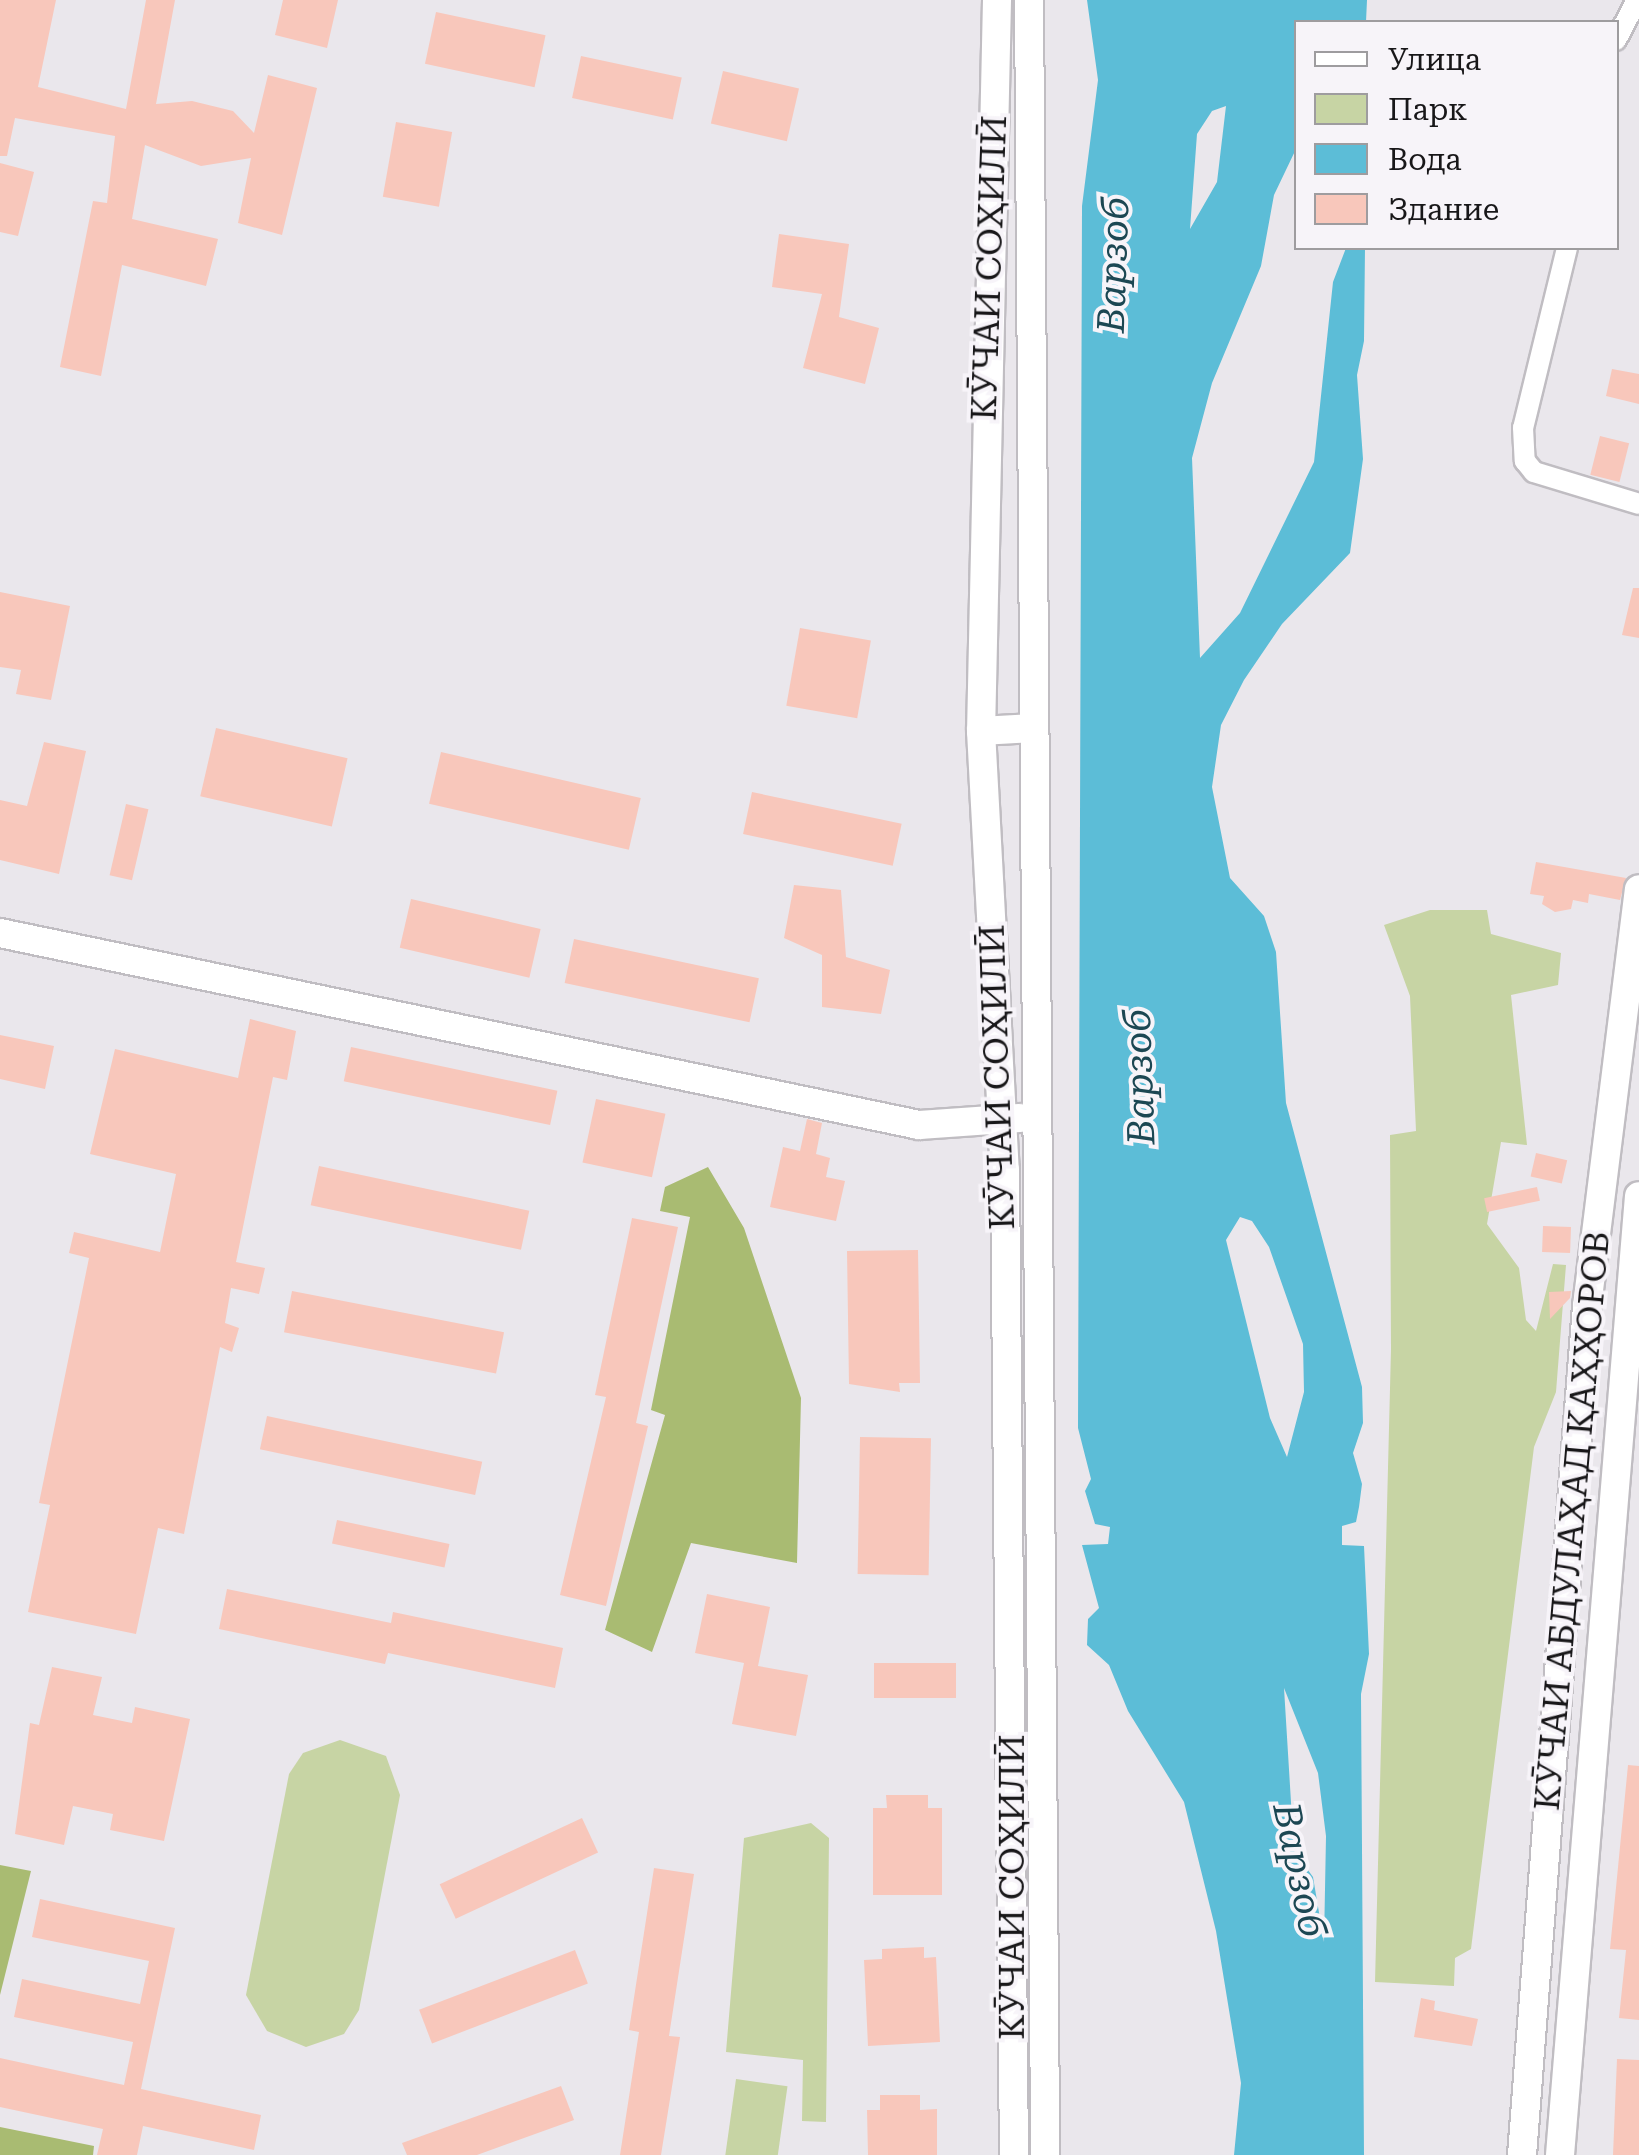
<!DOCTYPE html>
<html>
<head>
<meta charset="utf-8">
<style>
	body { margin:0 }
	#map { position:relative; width:1639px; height:2155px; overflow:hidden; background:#eae7ec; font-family:"Roboto Serif",serif }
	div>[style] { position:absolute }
	.green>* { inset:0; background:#c7d4a4; transform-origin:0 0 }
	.forest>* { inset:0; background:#a9bb72 }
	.water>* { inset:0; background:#5cbdd7 }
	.building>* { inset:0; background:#f8c7bb; transform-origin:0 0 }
	.roads { filter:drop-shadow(2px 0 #c0bdc2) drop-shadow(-2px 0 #c0bdc2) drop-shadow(0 2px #c0bdc2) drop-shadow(0 -2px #c0bdc2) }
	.street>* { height:20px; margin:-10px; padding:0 10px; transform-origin:10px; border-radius:10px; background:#fff }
	.secondary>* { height:28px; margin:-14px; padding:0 14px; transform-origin:14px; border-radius:14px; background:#fff }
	span { translate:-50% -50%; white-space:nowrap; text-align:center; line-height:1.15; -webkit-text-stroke:8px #f7f4f9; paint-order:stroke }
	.street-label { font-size:35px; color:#181719 }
	.water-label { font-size:38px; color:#1c4753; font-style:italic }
	.legend { position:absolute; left:1294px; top:20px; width:325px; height:230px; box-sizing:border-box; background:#f7f4f9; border:2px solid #9e9c9f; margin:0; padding:12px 18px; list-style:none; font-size:30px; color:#181719 }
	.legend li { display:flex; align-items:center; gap:20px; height:50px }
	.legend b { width:50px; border:2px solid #9e9c9f }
</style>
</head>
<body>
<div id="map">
	<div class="green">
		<i style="clip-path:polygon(1430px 910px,1487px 910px,1491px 934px,1561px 953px,1558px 985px,1511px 995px,1527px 1145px,1501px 1142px,1487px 1224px,1519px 1268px,1526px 1320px,1536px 1331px,1553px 1264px,1566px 1265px,1556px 1392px,1534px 1447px,1471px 1949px,1455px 1958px,1454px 1986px,1375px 1982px,1391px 1349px,1390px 1135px,1416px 1131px,1410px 996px,1384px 925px)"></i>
		<i style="clip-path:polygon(340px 1740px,386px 1756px,400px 1795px,359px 2010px,344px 2034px,306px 2047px,267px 2031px,246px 1995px,289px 1774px,303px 1753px)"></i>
		<i style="clip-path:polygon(811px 1823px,829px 1838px,826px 2122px,802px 2121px,803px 2060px,726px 2052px,744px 1838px)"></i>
		<i style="left:736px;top:2079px;width:52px;height:77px;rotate:8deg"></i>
	</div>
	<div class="forest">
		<i style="clip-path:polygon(708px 1167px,744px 1228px,801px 1398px,797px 1563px,691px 1543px,652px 1652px,605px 1630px,665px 1415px,651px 1410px,690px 1217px,660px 1211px,665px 1187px)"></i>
		<i style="clip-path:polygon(0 1865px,31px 1871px,0 1995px)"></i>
		<i style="clip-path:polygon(0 2127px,94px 2146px,93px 2155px,0 2155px)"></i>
	</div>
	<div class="water">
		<i style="clip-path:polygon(evenodd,1087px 0,1367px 0,1366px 22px,1296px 22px,1296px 149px,1274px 195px,1261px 266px,1212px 383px,1192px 458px,1200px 658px,1240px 613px,1314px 462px,1333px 282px,1346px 248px,1365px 248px,1364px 341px,1357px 375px,1363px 459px,1350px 553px,1282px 624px,1244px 680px,1221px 725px,1212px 787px,1230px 878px,1264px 916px,1276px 952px,1286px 1103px,1362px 1387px,1363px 1423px,1353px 1453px,1362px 1484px,1359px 1507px,1356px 1522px,1342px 1526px,1342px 1545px,1364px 1546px,1369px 1654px,1361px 1694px,1364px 2155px,1234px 2155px,1241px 2083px,1216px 1931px,1184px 1802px,1128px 1711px,1109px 1665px,1087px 1645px,1088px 1619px,1099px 1608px,1082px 1545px,1108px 1544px,1110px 1527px,1095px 1524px,1085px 1491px,1091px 1479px,1078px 1428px,1082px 206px,1098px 80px,1087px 0,1226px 106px,1217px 182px,1190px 229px,1197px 134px,1212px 111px,1226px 106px,1087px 0,1240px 1217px,1252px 1221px,1269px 1247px,1303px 1344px,1304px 1392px,1287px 1457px,1270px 1418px,1226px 1240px,1240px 1217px,1087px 0,1284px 1688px,1318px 1773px,1326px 1836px,1324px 1942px,1313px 1877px,1294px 1851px,1284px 1688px)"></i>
	</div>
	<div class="building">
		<i style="clip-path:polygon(0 0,56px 0,38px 87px,126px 109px,146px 0,175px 0,156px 104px,192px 101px,233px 111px,254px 133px,268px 75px,317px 88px,282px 235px,238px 223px,251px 158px,201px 166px,145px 145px,132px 219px,218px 239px,206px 286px,122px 265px,101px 376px,60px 367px,93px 201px,107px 203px,115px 136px,15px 118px,7px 156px,0 156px)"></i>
		<i style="clip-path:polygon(283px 0,338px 0,327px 48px,275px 35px)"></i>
		<i style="left:436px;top:12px;width:112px;height:53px;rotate:12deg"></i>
		<i style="left:581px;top:56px;width:103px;height:43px;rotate:12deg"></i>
		<i style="left:723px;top:71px;width:78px;height:54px;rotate:13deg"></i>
		<i style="left:396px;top:122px;width:57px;height:76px;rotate:10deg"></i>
		<i style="clip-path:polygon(0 163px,34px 172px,18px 236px,0 232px)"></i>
		<i style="clip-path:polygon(779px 234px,849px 244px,839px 317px,879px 328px,865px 384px,803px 368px,822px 294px,772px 287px)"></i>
		<i style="clip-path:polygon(1612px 369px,1639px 374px,1639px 404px,1606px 396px)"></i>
		<i style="left:1600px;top:436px;width:30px;height:40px;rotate:14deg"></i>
		<i style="clip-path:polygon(1633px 588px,1639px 588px,1639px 638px,1622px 635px)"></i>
		<i style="clip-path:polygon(0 592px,70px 606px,51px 700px,16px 694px,21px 670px,0 667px)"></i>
		<i style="left:800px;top:628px;width:72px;height:79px;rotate:10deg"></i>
		<i style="left:216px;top:728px;width:135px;height:70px;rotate:13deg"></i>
		<i style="clip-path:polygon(44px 742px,86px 751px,59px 874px,0 860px,0 800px,27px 806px)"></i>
		<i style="left:441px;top:752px;width:205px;height:53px;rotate:13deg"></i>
		<i style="left:752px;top:792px;width:153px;height:43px;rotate:12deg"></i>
		<i style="left:126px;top:804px;width:23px;height:73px;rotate:13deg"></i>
		<i style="clip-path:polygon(1536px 862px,1626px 878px,1620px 900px,1589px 894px,1588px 903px,1573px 900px,1571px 909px,1555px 912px,1542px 904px,1544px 896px,1530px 894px)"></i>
		<i style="clip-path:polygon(794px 885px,841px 890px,846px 957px,890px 970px,881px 1014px,822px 1007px,822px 955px,784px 938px)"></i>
		<i style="left:411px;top:899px;width:133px;height:50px;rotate:13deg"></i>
		<i style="left:574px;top:939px;width:189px;height:45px;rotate:12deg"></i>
		<i style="clip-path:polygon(250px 1019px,296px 1031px,287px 1080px,273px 1077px,236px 1262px,265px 1268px,259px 1294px,231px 1288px,225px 1323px,239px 1328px,232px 1352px,220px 1347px,184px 1534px,158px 1528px,136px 1634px,28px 1612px,50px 1505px,39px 1503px,89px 1258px,69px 1253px,74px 1232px,160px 1252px,176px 1174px,90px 1154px,115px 1049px,238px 1078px)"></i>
		<i style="clip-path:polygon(0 1035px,54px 1046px,45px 1089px,0 1079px)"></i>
		<i style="left:351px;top:1047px;width:211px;height:35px;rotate:12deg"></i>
		<i style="left:596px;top:1099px;width:71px;height:65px;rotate:12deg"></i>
		<i style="clip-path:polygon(807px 1119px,822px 1123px,816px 1154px,830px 1158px,826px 1177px,845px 1181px,836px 1221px,770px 1207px,783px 1147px,800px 1151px)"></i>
		<i style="left:1536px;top:1153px;width:32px;height:24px;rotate:13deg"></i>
		<i style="left:319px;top:1166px;width:215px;height:40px;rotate:12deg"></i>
		<i style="left:1537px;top:1187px;width:14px;height:54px;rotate:78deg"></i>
		<i style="clip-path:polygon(632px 1218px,678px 1227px,636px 1423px,648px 1426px,606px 1606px,560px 1595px,606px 1397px,595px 1395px)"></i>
		<i style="left:1543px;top:1226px;width:28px;height:26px;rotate:2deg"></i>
		<i style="clip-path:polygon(918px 1250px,920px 1383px,899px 1383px,900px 1392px,849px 1384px,847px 1251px)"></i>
		<i style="left:292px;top:1291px;width:216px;height:42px;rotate:11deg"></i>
		<i style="clip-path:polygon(1571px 1291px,1570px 1298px,1550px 1319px,1549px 1292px)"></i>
		<i style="left:267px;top:1416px;width:220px;height:34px;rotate:12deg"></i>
		<i style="left:860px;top:1437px;width:71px;height:137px;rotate:1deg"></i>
		<i style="left:337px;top:1520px;width:115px;height:24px;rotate:12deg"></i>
		<i style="clip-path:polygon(227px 1589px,391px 1623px,393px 1612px,563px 1648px,555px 1688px,388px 1653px,385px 1664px,219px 1629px)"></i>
		<i style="clip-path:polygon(707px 1594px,770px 1607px,758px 1666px,808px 1675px,796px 1736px,732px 1724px,744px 1663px,695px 1653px)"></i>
		<i style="left:874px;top:1663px;width:82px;height:35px"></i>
		<i style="clip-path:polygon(52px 1667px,102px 1677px,93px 1715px,132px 1723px,135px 1707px,190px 1719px,164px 1841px,110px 1830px,113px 1814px,73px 1806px,64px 1845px,15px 1834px,30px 1723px,39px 1725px)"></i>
		<i style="clip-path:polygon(1628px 1765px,1639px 1766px,1639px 2020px,1619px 2018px,1626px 1950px,1610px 1949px)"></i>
		<i style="clip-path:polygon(886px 1795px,928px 1795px,928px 1808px,942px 1808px,942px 1895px,873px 1895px,873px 1808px,887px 1808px)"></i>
		<i style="left:582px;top:1818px;width:38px;height:157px;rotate:65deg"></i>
		<i style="clip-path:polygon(654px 1868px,694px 1874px,669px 2036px,680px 2037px,661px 2155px,620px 2155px,639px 2032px,629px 2030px)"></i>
		<i style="clip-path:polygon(40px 1899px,175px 1928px,141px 2089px,261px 2115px,254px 2150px,143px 2126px,137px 2155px,97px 2155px,103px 2129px,0 2107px,0 2058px,124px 2085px,133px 2042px,14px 2017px,22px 1979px,140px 2004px,149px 1961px,32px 1937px)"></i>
		<i style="clip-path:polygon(924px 1947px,924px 1958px,936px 1957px,940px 2042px,868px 2046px,864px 1960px,882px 1959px,882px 1949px)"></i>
		<i style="left:575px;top:1950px;width:36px;height:167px;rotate:69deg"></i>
		<i style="clip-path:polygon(1421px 1998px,1435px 2001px,1434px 2010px,1478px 2019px,1472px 2046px,1414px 2037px)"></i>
		<i style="clip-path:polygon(1617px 2059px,1639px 2060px,1639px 2155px,1613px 2155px)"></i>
		<i style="clip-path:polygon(561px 2086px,574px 2120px,477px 2155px,407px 2155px,402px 2143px)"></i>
		<i style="clip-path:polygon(880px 2095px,920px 2095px,920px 2110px,937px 2109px,937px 2155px,868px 2155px,867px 2110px,880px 2110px)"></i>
	</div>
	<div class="roads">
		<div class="street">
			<i style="left:1616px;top:40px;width:45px;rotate:-62.3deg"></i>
			<i style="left:1567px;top:248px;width:185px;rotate:103.7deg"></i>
			<i style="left:1523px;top:428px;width:33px;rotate:87deg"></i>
			<i style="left:1525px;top:461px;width:14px;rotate:51deg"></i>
			<i style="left:1534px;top:472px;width:110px;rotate:16.9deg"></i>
		</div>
		<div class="secondary">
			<i style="left:997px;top:0;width:731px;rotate:91.25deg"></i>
			<i style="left:981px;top:731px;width:440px;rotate:86.9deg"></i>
			<i style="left:1005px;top:1170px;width:985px;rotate:89.48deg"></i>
			<i style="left:1029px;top:0;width:2155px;rotate:89.57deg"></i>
			<i style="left:981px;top:731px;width:52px;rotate:-3.3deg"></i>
			<i style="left:0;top:933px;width:939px;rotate:11.8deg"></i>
			<i style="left:919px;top:1125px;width:101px;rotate:-4deg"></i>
			<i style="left:1522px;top:2155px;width:851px;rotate:-85.62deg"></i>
			<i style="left:1587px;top:1306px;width:420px;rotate:-82.9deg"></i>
			<i style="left:1560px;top:2155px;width:962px;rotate:-85.29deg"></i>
		</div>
	</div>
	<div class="street-label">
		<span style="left:990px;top:268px;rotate:-88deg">КӮЧАИ СОҲИЛӢ</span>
		<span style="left:998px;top:1077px;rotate:-92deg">КӮЧАИ СОҲИЛӢ</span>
		<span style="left:1573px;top:1521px;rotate:-85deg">КӮЧАИ АБДУЛАҲАД ҚАҲҲОРОВ</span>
		<span style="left:1013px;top:1887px;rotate:-90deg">КӮЧАИ СОҲИЛӢ</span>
	</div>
	<div class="water-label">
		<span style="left:1114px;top:265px;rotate:-88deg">Варзоб</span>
		<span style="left:1140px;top:1077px;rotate:-92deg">Варзоб</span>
		<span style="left:1299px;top:1870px;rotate:78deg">Варзоб</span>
	</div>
	<ul class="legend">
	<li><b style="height:12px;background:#fff"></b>Улица</li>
	<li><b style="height:28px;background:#c7d4a4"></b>Парк</li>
	<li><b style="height:28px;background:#5cbdd7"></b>Вода</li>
	<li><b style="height:28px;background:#f8c7bb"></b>Здание</li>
	</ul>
</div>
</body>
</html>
